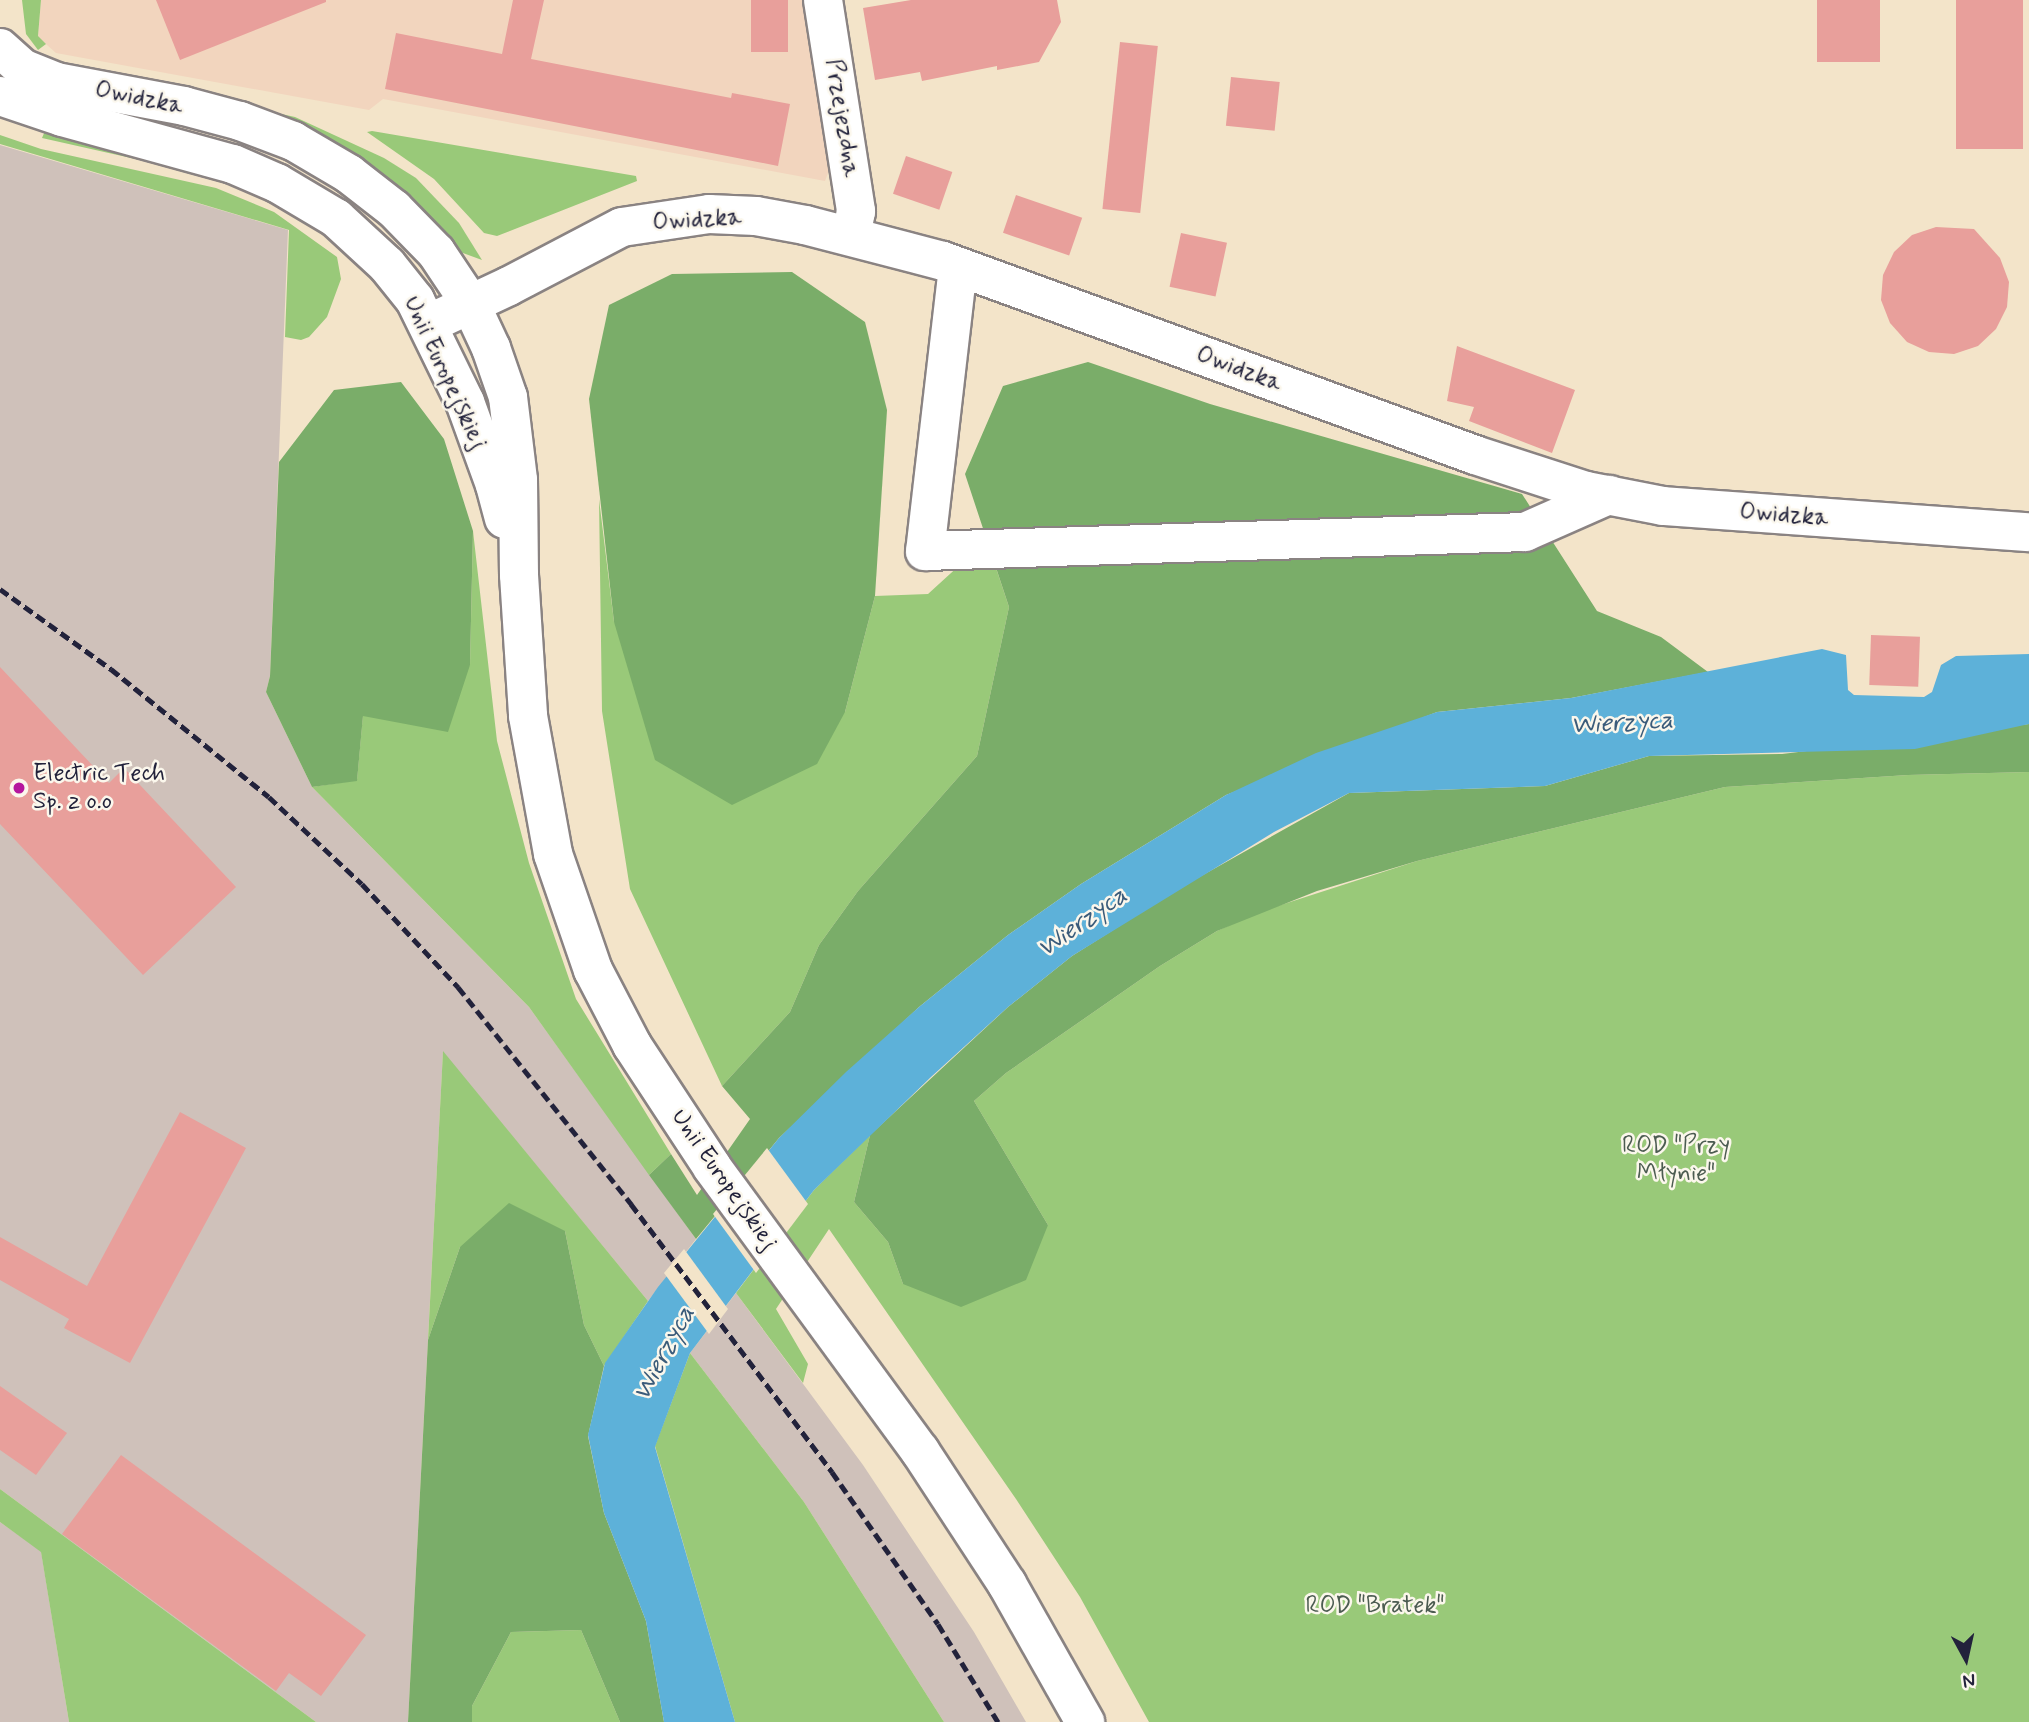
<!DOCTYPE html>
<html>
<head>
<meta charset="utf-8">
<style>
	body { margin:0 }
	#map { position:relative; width:2029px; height:1722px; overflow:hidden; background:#f3e4c9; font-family:Mynerve,sans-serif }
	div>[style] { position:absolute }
	.built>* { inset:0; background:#f2d5be }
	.industrial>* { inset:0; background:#cfc1ba }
	.green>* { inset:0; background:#99c979 }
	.forest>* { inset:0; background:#7aad69 }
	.water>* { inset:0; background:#5db1d9 }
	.pier>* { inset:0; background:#f3e4c9 }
	.building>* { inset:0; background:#e89f9b; transform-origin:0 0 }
	.roads { filter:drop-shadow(2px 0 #8a8382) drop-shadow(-2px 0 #8a8382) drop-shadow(0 2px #8a8382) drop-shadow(0 -2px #8a8382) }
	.minor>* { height:38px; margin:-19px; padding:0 19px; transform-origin:19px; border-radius:19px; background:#fff }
	.secondary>* { height:38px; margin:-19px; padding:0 19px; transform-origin:19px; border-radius:19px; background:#fff }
	.rail>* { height:5px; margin-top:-2.5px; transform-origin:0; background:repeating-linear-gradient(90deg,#22223b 0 10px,transparent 0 15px) }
	.dots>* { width:19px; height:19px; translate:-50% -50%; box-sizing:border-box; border:4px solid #fbf7ec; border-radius:50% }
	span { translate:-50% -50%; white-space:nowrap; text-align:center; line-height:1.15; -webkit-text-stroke:5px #fbf7ec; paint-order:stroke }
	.street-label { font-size:24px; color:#22223b }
	.poi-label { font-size:24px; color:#22223b }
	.left { translate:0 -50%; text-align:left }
	.park-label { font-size:24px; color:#4c5c51 }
	.water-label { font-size:26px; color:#3a5b7a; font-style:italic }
	.north { position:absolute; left:1931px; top:1624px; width:70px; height:70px; -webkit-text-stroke:5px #fbf7ec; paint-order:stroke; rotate:172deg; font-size:19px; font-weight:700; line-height:28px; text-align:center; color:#22223b }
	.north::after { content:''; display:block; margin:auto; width:24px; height:32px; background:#22223b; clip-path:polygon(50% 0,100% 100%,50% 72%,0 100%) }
</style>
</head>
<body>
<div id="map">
	<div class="built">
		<i style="clip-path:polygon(41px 0,809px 0,834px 157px,825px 181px,383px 99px,369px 110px,56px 53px,38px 37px)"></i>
	</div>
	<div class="industrial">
		<i style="clip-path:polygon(0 145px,288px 230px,270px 676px,266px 692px,312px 787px,529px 1007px,696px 1239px,648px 1301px,443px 1052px,408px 1722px,316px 1722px,0 1489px)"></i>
		<i style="clip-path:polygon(736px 1293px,863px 1465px,974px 1632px,1026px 1722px,944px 1722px,804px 1502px,690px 1353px)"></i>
		<i style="clip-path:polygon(0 1522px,41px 1551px,69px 1722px,0 1722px)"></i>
	</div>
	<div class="green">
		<i style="clip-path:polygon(22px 0,41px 0,38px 36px,46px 44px,38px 50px,26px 34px)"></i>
		<i style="clip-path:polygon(235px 104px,295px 117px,384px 158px,416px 178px,459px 223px,482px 260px,452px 249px)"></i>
		<i style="clip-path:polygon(45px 131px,221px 171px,295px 211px,220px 178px,42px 138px)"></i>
		<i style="clip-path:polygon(372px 131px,636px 176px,637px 181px,497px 236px,484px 233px,434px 179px,367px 132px)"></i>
		<i style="clip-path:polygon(0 135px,41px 149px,216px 188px,274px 212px,337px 257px,341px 279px,327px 317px,309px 337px,301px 340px,285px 337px,289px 230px,0 144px)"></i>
		<i style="clip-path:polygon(599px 499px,614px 622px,845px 712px,875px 596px,928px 594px,962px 563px,995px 565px,1009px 607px,977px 756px,858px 891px,819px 945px,790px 1012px,722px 1086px,630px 889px,602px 711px)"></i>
		<i style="clip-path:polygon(473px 531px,497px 741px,529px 863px,576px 999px,671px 1154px,649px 1175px,529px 1007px,312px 787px,357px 780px,363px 715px,470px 665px)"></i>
		<i style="clip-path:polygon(2029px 772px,2029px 1722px,1149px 1722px,1080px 1597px,1016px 1499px,829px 1229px,776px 1309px,808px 1364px,803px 1383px,736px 1293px,814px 1190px,870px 1135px,854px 1202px,888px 1242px,903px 1284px,1048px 1225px,974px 1101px,1006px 1073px,1160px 966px,1217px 931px,1259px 912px,1417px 861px,1725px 787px,1908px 775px)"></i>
		<i style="clip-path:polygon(443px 1051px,648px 1301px,604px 1366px,584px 1325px,565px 1231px,460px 1247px,428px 1340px)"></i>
		<i style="clip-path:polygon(690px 1353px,804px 1502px,944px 1722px,735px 1722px,655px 1446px)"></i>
		<i style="clip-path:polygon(0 1489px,316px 1722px,69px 1722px,41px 1552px,0 1522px)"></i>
		<i style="clip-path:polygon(581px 1630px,620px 1722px,472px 1722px,472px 1706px,511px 1632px)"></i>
	</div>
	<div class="forest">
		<i style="clip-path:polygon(792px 272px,865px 322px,887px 410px,875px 596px,845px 712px,817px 764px,732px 805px,655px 760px,614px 622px,589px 399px,609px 305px,672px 274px)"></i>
		<i style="clip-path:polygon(1088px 362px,1210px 404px,1522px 494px,1597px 611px,1661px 637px,1708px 672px,1571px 698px,1437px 712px,1226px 795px,1081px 884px,1008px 935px,919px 1007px,779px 1138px,696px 1239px,649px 1175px,671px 1154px,697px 1195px,750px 1119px,722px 1086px,790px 1012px,819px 945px,858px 891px,977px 756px,1009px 607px,965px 474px,1003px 386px)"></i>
		<i style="clip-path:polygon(401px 382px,444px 439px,473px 531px,470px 665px,448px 732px,363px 716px,357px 781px,312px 787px,266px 692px,270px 676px,279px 462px,334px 390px)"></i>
		<i style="clip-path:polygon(2029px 724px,2029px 772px,1908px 775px,1725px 787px,1417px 861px,1317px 891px,1217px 931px,1160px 966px,1006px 1073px,974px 1101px,1048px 1225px,1026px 1280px,961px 1307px,903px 1284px,888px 1242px,854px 1202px,870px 1135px,1008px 1007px,1072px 956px,1178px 889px,1349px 793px,1545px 786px,1649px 756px,1782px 754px)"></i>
		<i style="clip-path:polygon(509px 1203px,565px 1231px,584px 1325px,604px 1366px,588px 1436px,604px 1513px,646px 1621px,664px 1722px,620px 1722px,581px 1630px,511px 1632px,472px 1706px,472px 1722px,408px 1722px,428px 1340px,460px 1247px)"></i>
	</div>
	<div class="water">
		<i style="clip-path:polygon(1822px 649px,1846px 655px,1848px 690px,1854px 695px,1924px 697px,1932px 692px,1941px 665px,1956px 656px,2029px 654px,2029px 724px,1915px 749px,1649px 756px,1545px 786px,1349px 793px,1274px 832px,1072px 956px,1008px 1007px,931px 1077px,814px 1190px,690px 1353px,655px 1447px,735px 1722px,664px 1722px,646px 1621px,604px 1513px,588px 1435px,605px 1363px,658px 1287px,779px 1138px,846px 1072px,919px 1007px,1008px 935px,1081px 884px,1226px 795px,1316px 753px,1437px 712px,1571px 698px)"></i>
	</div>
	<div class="pier">
		<i style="clip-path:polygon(767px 1148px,808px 1204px,756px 1273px,713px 1214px)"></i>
		<i style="clip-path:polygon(684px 1249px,728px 1309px,709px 1334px,664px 1273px)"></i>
	</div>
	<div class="building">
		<i style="clip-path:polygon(156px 0,326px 0,326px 2px,180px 60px)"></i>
		<i style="clip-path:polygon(513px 0,544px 0,531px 59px,731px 98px,732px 93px,790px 104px,778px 166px,385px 89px,396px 33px,502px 54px)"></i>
		<i style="left:751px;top:0;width:37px;height:52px"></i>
		<i style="clip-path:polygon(911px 0,1057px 0,1061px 22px,1039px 62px,997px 70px,997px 66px,922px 81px,920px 72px,875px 80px,863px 8px)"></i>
		<i style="left:1817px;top:0;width:63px;height:62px"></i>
		<i style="left:1956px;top:0;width:67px;height:149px"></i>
		<i style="left:1120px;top:42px;width:38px;height:168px;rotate:6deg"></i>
		<i style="left:1231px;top:77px;width:49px;height:49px;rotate:6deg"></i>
		<i style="left:906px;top:156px;width:49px;height:40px;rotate:19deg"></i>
		<i style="left:1016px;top:195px;width:70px;height:40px;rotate:19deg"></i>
		<i style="clip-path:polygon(1936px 227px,1974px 229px,2000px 258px,2009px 282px,2007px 307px,1996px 329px,1978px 346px,1954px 354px,1929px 352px,1907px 342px,1890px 323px,1881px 300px,1883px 275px,1894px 252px,1912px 235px)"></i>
		<i style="left:1181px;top:233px;width:47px;height:55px;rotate:12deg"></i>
		<i style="clip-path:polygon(1457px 346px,1575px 390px,1552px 453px,1469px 421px,1474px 407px,1447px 401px)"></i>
		<i style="left:1871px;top:635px;width:49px;height:50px;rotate:2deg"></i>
		<i style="clip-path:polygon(0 667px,109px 783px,124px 768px,236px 887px,143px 975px,0 824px)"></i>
		<i style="clip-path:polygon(180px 1112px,246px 1148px,130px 1363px,64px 1328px,69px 1319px,0 1280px,0 1237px,87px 1286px)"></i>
		<i style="clip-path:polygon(0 1386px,67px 1433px,36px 1475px,0 1450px)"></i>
		<i style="clip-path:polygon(121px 1455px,366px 1635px,321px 1696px,289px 1673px,276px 1691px,62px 1534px)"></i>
	</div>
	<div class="roads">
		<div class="minor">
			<i style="left:823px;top:0;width:214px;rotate:81.1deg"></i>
			<i style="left:856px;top:211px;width:25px;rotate:101deg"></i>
			<i style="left:958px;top:267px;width:286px;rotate:96.6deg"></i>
			<i style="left:925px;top:551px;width:600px;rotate:-1.81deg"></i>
			<i style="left:1525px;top:532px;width:92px;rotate:-23.8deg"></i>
			<i style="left:428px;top:324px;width:89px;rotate:-25.1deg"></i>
			<i style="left:509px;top:286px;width:127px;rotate:-27.6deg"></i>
			<i style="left:622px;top:227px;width:88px;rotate:-8.5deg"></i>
			<i style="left:709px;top:214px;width:47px;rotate:2.4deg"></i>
			<i style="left:756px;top:216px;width:50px;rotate:10.4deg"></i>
			<i style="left:805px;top:225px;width:143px;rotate:14.6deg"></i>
			<i style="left:943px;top:261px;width:566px;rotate:20.03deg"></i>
			<i style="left:1475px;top:455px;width:117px;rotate:18deg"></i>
			<i style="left:1586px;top:491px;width:78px;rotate:11deg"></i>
			<i style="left:1663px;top:506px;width:367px;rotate:4.1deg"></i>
		</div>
		<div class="secondary">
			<i style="left:0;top:48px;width:30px;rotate:42deg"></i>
			<i style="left:22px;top:68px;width:37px;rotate:22deg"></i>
			<i style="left:56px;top:82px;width:130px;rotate:10.6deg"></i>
			<i style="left:184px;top:106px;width:58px;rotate:15deg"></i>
			<i style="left:240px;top:121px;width:57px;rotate:20.7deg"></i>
			<i style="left:293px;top:141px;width:65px;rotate:30.5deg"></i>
			<i style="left:349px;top:174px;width:57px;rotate:37.9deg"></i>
			<i style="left:394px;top:209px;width:60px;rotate:45.7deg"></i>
			<i style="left:436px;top:252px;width:61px;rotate:56.3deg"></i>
			<i style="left:470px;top:303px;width:50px;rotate:65deg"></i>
			<i style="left:491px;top:348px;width:52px;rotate:70.9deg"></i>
			<i style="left:508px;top:397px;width:84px;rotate:83.1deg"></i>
			<i style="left:518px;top:480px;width:95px;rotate:89.4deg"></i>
			<i style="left:519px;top:575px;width:141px;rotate:86.3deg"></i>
			<i style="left:528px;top:716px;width:140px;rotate:79.7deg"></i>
			<i style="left:553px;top:854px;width:123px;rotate:71deg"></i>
			<i style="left:593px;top:970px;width:85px;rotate:62.5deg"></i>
			<i style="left:632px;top:1045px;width:146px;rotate:56.7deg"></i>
			<i style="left:712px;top:1167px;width:352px;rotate:53.8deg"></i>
			<i style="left:920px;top:1451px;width:159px;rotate:56.8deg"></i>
			<i style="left:1007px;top:1584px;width:159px;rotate:60.5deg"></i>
			<i style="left:0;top:96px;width:65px;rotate:18.7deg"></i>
			<i style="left:62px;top:117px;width:177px;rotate:15.4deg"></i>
			<i style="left:233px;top:164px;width:48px;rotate:23.4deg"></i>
			<i style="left:277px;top:183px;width:69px;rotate:30.7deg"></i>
			<i style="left:336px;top:218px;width:69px;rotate:42.7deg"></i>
			<i style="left:387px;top:265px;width:45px;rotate:51.3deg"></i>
			<i style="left:415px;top:300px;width:114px;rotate:63.9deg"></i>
			<i style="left:465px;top:402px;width:88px;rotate:70.1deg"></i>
			<i style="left:495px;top:485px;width:35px;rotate:75deg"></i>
		</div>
	</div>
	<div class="rail">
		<i style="left:0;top:589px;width:137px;rotate:35.8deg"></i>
		<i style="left:111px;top:669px;width:203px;rotate:39deg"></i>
		<i style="left:269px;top:797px;width:127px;rotate:43.1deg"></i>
		<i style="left:362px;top:884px;width:141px;rotate:47deg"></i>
		<i style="left:458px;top:987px;width:278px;rotate:51.4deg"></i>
		<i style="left:631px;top:1204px;width:335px;rotate:53.1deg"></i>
		<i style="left:832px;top:1472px;width:185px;rotate:55.1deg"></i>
		<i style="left:938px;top:1624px;width:115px;rotate:58.5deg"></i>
	</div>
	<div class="dots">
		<i style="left:19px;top:788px;background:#b5179e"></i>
	</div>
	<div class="street-label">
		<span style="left:139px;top:98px;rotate:11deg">Owidzka</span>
		<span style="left:842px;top:118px;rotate:81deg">Przejezdna</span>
		<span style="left:697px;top:220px;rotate:-4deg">Owidzka</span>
		<span style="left:1239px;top:369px;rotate:20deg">Owidzka</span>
		<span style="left:445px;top:373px;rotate:65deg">Unii Europejskiej</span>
		<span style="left:1784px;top:515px;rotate:4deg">Owidzka</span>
		<span style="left:724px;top:1180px;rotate:55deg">Unii Europejskiej</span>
	</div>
	<div class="poi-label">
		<span class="left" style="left:33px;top:788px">Electric Tech<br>Sp. z o.o</span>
	</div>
	<div class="park-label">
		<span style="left:1676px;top:1160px">ROD "Przy<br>Młynie"</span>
		<span style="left:1375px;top:1606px">ROD "Bratek"</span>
	</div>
	<div class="water-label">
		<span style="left:1622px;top:724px;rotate:-3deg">Wierzyca</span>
		<span style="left:1083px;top:923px;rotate:-35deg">Wierzyca</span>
		<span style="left:665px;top:1354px;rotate:-62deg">Wierzyca</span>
	</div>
	<div class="north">N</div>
</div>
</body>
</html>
